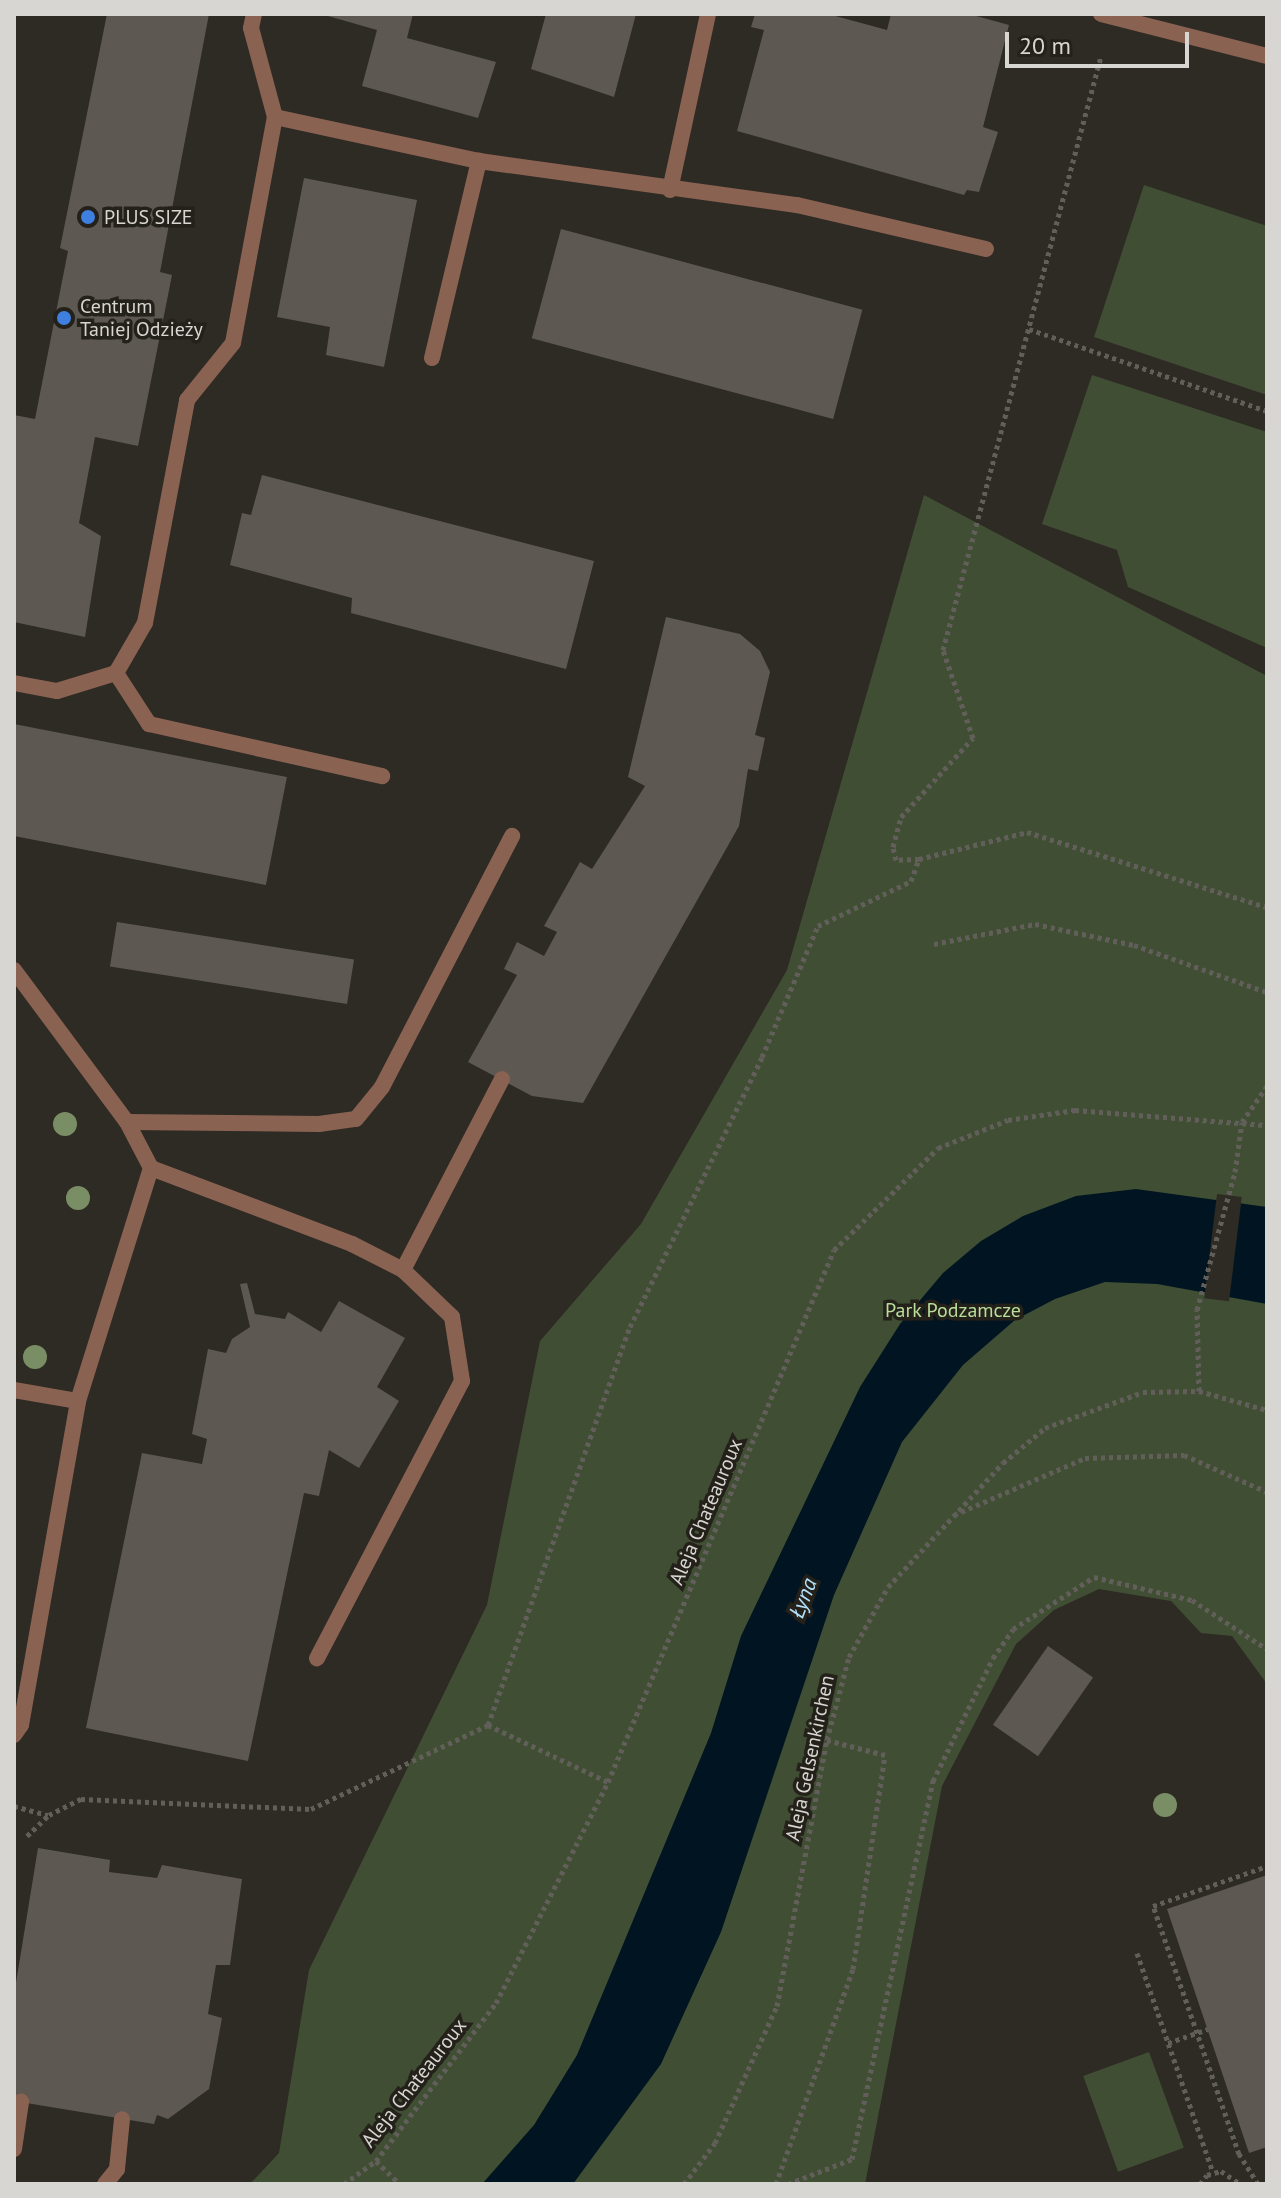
<!DOCTYPE html>
<html>
<head>
<meta charset="utf-8">
<style>
	body { margin:0 }
	#map { position:relative; width:1281px; height:2198px; overflow:hidden; background:#2e2a24; font-family:"PT Sans",sans-serif }
	div>[style] { position:absolute }
	.green>* { inset:0; background:#404f34; transform-origin:0 0 }
	.water>* { inset:0; background:#001521 }
	.pier>* { inset:0; background:#2e2a24; transform-origin:0 0 }
	.building>* { inset:0; background:#5d5952; transform-origin:0 0 }
	.path>* { height:5px; margin-top:-2.5px; transform-origin:0; background:repeating-linear-gradient(90deg,#625f5a 0 4px,transparent 0 8px) }
	.lane>* { height:16px; margin:-8px; padding:0 8px; transform-origin:8px; border-radius:8px; background:#8a6252 }
	.street>* { height:16px; margin:-8px; padding:0 8px; transform-origin:8px; border-radius:8px; background:#8a6252 }
	.trees>* { width:24px; height:24px; margin:-12px; border-radius:50%; background:#7a8e65 }
	.dots>* { width:22px; height:22px; translate:-50% -50%; box-sizing:border-box; border:4px solid #24211a; border-radius:50% }
	span { translate:-50% -50%; white-space:nowrap; text-align:center; line-height:1.15; -webkit-text-stroke:7px #24211a; paint-order:stroke }
	.poi-label { font-size:20px; color:#d8d6d2 }
	.left { translate:0 -50%; text-align:left }
	.park-label { font-size:20px; color:#b8df9b }
	.street-label { font-size:20px; color:#d8d6d2 }
	.water-label { font-size:22px; color:#b2e2fb; font-style:italic }
	.frame { position:absolute; inset:0; border:16px solid #d8d6d2; pointer-events:none }
	.scale { position:absolute; left:1005px; top:32px; width:184px; height:36px; box-sizing:border-box; border:4px solid #d8d6d2; border-top:0; padding-left:10px; font-size:24px; line-height:28px; white-space:nowrap; color:#d8d6d2; -webkit-text-stroke:6px #24211a; paint-order:stroke }
</style>
</head>
<body>
<div id="map">
	<div class="green">
		<i style="clip-path:polygon(1144px 185px,1267px 226px,1267px 395px,1094px 337px)"></i>
		<i style="clip-path:polygon(1092px 375px,1267px 432px,1267px 648px,1128px 587px,1117px 550px,1042px 524px)"></i>
		<i style="clip-path:polygon(924px 495px,1267px 676px,1267px 1684px,1232px 1636px,1201px 1633px,1171px 1601px,1099px 1589px,1054px 1610px,1016px 1644px,942px 1786px,865px 2184px,250px 2184px,279px 2153px,309px 1970px,487px 1605px,540px 1341px,641px 1224px,787px 970px)"></i>
		<i style="left:1149px;top:2052px;width:102px;height:70px;rotate:70deg"></i>
	</div>
	<div class="water">
		<i style="clip-path:polygon(1136px 1189px,1267px 1207px,1267px 1304px,1157px 1284px,1105px 1282px,1055px 1299px,1015px 1320px,963px 1365px,902px 1442px,834px 1595px,721px 1932px,661px 2064px,573px 2184px,482px 2184px,534px 2125px,577px 2055px,711px 1733px,741px 1636px,860px 1387px,900px 1324px,943px 1273px,981px 1241px,1023px 1216px,1076px 1196px)"></i>
	</div>
	<div class="pier">
		<i style="left:1217px;top:1194px;width:25px;height:105px;rotate:7deg"></i>
	</div>
	<div class="building">
		<i style="clip-path:polygon(107px 14px,209px 14px,160px 272px,172px 275px,138px 446px,95px 437px,79px 523px,101px 536px,85px 637px,14px 622px,14px 415px,35px 419px,68px 251px,60px 248px)"></i>
		<i style="clip-path:polygon(321px 14px,413px 14px,407px 38px,496px 62px,478px 118px,362px 86px,377px 30px)"></i>
		<i style="clip-path:polygon(546px 14px,636px 14px,614px 97px,531px 69px)"></i>
		<i style="clip-path:polygon(755px 14px,828px 14px,887px 30px,891px 14px,969px 14px,1009px 25px,983px 127px,998px 132px,979px 192px,967px 190px,964px 195px,737px 131px,764px 30px,751px 27px)"></i>
		<i style="clip-path:polygon(304px 178px,417px 200px,384px 367px,326px 355px,330px 327px,277px 317px)"></i>
		<i style="left:561px;top:229px;width:312px;height:113px;rotate:15deg"></i>
		<i style="clip-path:polygon(262px 475px,594px 561px,566px 669px,351px 613px,352px 598px,230px 565px,242px 513px,251px 515px)"></i>
		<i style="clip-path:polygon(666px 617px,740px 634px,760px 651px,770px 672px,755px 735px,765px 738px,758px 771px,748px 769px,739px 826px,583px 1103px,532px 1096px,468px 1062px,517px 975px,504px 969px,517px 942px,544px 956px,557px 932px,544px 926px,580px 862px,592px 869px,645px 786px,628px 777px)"></i>
		<i style="left:14px;top:724px;width:278px;height:110px;rotate:11deg"></i>
		<i style="left:117px;top:922px;width:240px;height:45px;rotate:9deg"></i>
		<i style="clip-path:polygon(247px 1283px,255px 1314px,285px 1319px,288px 1312px,321px 1332px,339px 1301px,405px 1338px,377px 1387px,399px 1401px,359px 1468px,329px 1450px,319px 1496px,304px 1493px,248px 1761px,86px 1728px,142px 1453px,202px 1464px,207px 1439px,192px 1434px,208px 1349px,226px 1353px,232px 1339px,250px 1327px,240px 1284px)"></i>
		<i style="left:1048px;top:1646px;width:55px;height:96px;rotate:35deg"></i>
		<i style="clip-path:polygon(38px 1848px,110px 1860px,109px 1872px,157px 1878px,162px 1865px,242px 1879px,230px 1965px,216px 1965px,208px 2014px,222px 2018px,209px 2089px,168px 2119px,157px 2115px,154px 2124px,14px 2101px,14px 1995px)"></i>
		<i style="clip-path:polygon(1267px 1875px,1267px 2147px,1249px 2153px,1167px 1909px)"></i>
	</div>
	<div class="path">
		<i style="left:1029px;top:329px;width:252px;rotate:19deg"></i>
		<i style="left:919px;top:859px;width:23px;rotate:178deg"></i>
		<i style="left:896px;top:860px;width:13px;rotate:-103deg"></i>
		<i style="left:893px;top:847px;width:31px;rotate:-75deg"></i>
		<i style="left:901px;top:817px;width:107px;rotate:-47.7deg"></i>
		<i style="left:973px;top:738px;width:93px;rotate:-108.8deg"></i>
		<i style="left:943px;top:650px;width:615px;rotate:-75.1deg"></i>
		<i style="left:934px;top:944px;width:103px;rotate:-11.2deg"></i>
		<i style="left:1035px;top:924px;width:101px;rotate:12deg"></i>
		<i style="left:1134px;top:945px;width:141px;rotate:19.5deg"></i>
		<i style="left:1199px;top:1391px;width:81px;rotate:-91.4deg"></i>
		<i style="left:1197px;top:1310px;width:143px;rotate:-74.6deg"></i>
		<i style="left:1235px;top:1172px;width:50px;rotate:-82deg"></i>
		<i style="left:1242px;top:1122px;width:44px;rotate:-55.2deg"></i>
		<i style="left:954px;top:1515px;width:143px;rotate:-23.5deg"></i>
		<i style="left:1085px;top:1458px;width:99px;rotate:-1.7deg"></i>
		<i style="left:1184px;top:1455px;width:91px;rotate:24deg"></i>
		<i style="left:488px;top:1725px;width:133px;rotate:25.4deg"></i>
		<i style="left:14px;top:1806px;width:35px;rotate:15deg"></i>
		<i style="left:27px;top:1836px;width:30px;rotate:-44deg"></i>
		<i style="left:49px;top:1815px;width:36px;rotate:-27deg"></i>
		<i style="left:81px;top:1799px;width:230px;rotate:2.5deg"></i>
		<i style="left:311px;top:1809px;width:196px;rotate:-25.4deg"></i>
		<i style="left:488px;top:1725px;width:423px;rotate:-70.4deg"></i>
		<i style="left:630px;top:1327px;width:301px;rotate:-63.9deg"></i>
		<i style="left:762px;top:1057px;width:142px;rotate:-66.9deg"></i>
		<i style="left:818px;top:926px;width:103px;rotate:-25.8deg"></i>
		<i style="left:911px;top:881px;width:23px;rotate:-70deg"></i>
		<i style="left:919px;top:859px;width:111px;rotate:-14deg"></i>
		<i style="left:1027px;top:832px;width:251px;rotate:17.4deg"></i>
		<i style="left:1137px;top:1953px;width:232px;rotate:70.9deg"></i>
		<i style="left:1168px;top:2043px;width:42px;rotate:-19.3deg"></i>
		<i style="left:376px;top:2161px;width:33px;rotate:44deg"></i>
		<i style="left:344px;top:2184px;width:39px;rotate:-36deg"></i>
		<i style="left:376px;top:2161px;width:198px;rotate:-52.8deg"></i>
		<i style="left:496px;top:2003px;width:248px;rotate:-63.1deg"></i>
		<i style="left:608px;top:1782px;width:578px;rotate:-66.98deg"></i>
		<i style="left:834px;top:1250px;width:146px;rotate:-44.4deg"></i>
		<i style="left:938px;top:1148px;width:75px;rotate:-21.8deg"></i>
		<i style="left:1008px;top:1120px;width:68px;rotate:-8.5deg"></i>
		<i style="left:1075px;top:1110px;width:193px;rotate:4.5deg"></i>
		<i style="left:684px;top:2184px;width:51px;rotate:-52.9deg"></i>
		<i style="left:715px;top:2143px;width:150px;rotate:-65.7deg"></i>
		<i style="left:777px;top:2006px;width:271px;rotate:-79.4deg"></i>
		<i style="left:827px;top:1740px;width:86px;rotate:-75.2deg"></i>
		<i style="left:849px;top:1657px;width:80px;rotate:-60.9deg"></i>
		<i style="left:888px;top:1587px;width:169px;rotate:-47.2deg"></i>
		<i style="left:1003px;top:1463px;width:55px;rotate:-39.8deg"></i>
		<i style="left:1045px;top:1428px;width:104px;rotate:-20.2deg"></i>
		<i style="left:1143px;top:1392px;width:56px;rotate:-1deg"></i>
		<i style="left:1199px;top:1391px;width:71px;rotate:15.6deg"></i>
		<i style="left:776px;top:2184px;width:228px;rotate:-70.3deg"></i>
		<i style="left:853px;top:1969px;width:216px;rotate:-81.5deg"></i>
		<i style="left:885px;top:1755px;width:60px;rotate:-165.5deg"></i>
		<i style="left:788px;top:2184px;width:69px;rotate:-21.3deg"></i>
		<i style="left:852px;top:2159px;width:387px;rotate:-77.9deg"></i>
		<i style="left:933px;top:1781px;width:137px;rotate:-64deg"></i>
		<i style="left:993px;top:1658px;width:35px;rotate:-55deg"></i>
		<i style="left:1013px;top:1629px;width:96px;rotate:-32.7deg"></i>
		<i style="left:1094px;top:1577px;width:101px;rotate:13.2deg"></i>
		<i style="left:1192px;top:1600px;width:90px;rotate:33.2deg"></i>
		<i style="left:1200px;top:2184px;width:11px;rotate:-52deg"></i>
		<i style="left:1207px;top:2175px;width:15px;rotate:-16deg"></i>
		<i style="left:1221px;top:2171px;width:23px;rotate:34deg"></i>
		<i style="left:1258px;top:2184px;width:36px;rotate:-122deg"></i>
		<i style="left:1239px;top:2154px;width:262px;rotate:-109.1deg"></i>
		<i style="left:1153px;top:1906px;width:121px;rotate:-19.3deg"></i>
	</div>
	<div class="lane">
		<i style="left:275px;top:117px;width:209px;rotate:12.2deg"></i>
		<i style="left:479px;top:161px;width:321px;rotate:7.9deg"></i>
		<i style="left:797px;top:205px;width:194px;rotate:13.1deg"></i>
		<i style="left:670px;top:190px;width:180px;rotate:-77.8deg"></i>
		<i style="left:432px;top:358px;width:203px;rotate:-76.6deg"></i>
		<i style="left:116px;top:673px;width:61px;rotate:57.1deg"></i>
		<i style="left:149px;top:724px;width:239px;rotate:12.6deg"></i>
		<i style="left:14px;top:683px;width:44px;rotate:10.5deg"></i>
		<i style="left:57px;top:691px;width:62px;rotate:-17deg"></i>
		<i style="left:116px;top:673px;width:58px;rotate:-59.9deg"></i>
		<i style="left:145px;top:623px;width:227px;rotate:-79.3deg"></i>
		<i style="left:187px;top:400px;width:73px;rotate:-51.1deg"></i>
		<i style="left:233px;top:343px;width:230px;rotate:-79.5deg"></i>
		<i style="left:275px;top:117px;width:92px;rotate:-105.1deg"></i>
		<i style="left:251px;top:28px;width:14px;rotate:-78deg"></i>
		<i style="left:14px;top:970px;width:189px;rotate:53.4deg"></i>
		<i style="left:127px;top:1122px;width:52px;rotate:62.4deg"></i>
		<i style="left:151px;top:1168px;width:215px;rotate:20.7deg"></i>
		<i style="left:352px;top:1244px;width:57px;rotate:27deg"></i>
		<i style="left:403px;top:1270px;width:68px;rotate:43.8deg"></i>
		<i style="left:452px;top:1317px;width:65px;rotate:81.1deg"></i>
		<i style="left:462px;top:1381px;width:313px;rotate:117.6deg"></i>
		<i style="left:127px;top:1122px;width:192px;rotate:0.6deg"></i>
		<i style="left:319px;top:1124px;width:37px;rotate:-8deg"></i>
		<i style="left:356px;top:1119px;width:41px;rotate:-50.9deg"></i>
		<i style="left:382px;top:1087px;width:283px;rotate:-62.6deg"></i>
		<i style="left:403px;top:1270px;width:215px;rotate:-62.6deg"></i>
		<i style="left:14px;top:1390px;width:65px;rotate:9.8deg"></i>
		<i style="left:14px;top:1735px;width:12px;rotate:-55deg"></i>
		<i style="left:21px;top:1725px;width:329px;rotate:-80deg"></i>
		<i style="left:78px;top:1401px;width:244px;rotate:-72.6deg"></i>
		<i style="left:14px;top:2149px;width:48px;rotate:-81.5deg"></i>
		<i style="left:105px;top:2184px;width:19px;rotate:-51deg"></i>
		<i style="left:117px;top:2169px;width:50px;rotate:-84.3deg"></i>
	</div>
	<div class="street">
		<i style="left:1101px;top:14px;width:171px;rotate:14.2deg"></i>
	</div>
	<div class="trees">
		<i style="left:65px;top:1124px"></i>
		<i style="left:78px;top:1198px"></i>
		<i style="left:35px;top:1357px"></i>
		<i style="left:1165px;top:1805px"></i>
	</div>
	<div class="dots">
		<i style="left:88px;top:217px;background:#3f7fe0"></i>
		<i style="left:64px;top:318px;background:#3f7fe0"></i>
	</div>
	<div class="poi-label">
		<span class="left" style="left:104px;top:217px">PLUS SIZE</span>
		<span class="left" style="left:80px;top:318px">Centrum<br>Taniej Odzieży</span>
	</div>
	<div class="park-label">
		<span style="left:953px;top:1310px">Park Podzamcze</span>
	</div>
	<div class="street-label">
		<span style="left:706px;top:1512px;rotate:-67deg">Aleja Chateauroux</span>
		<span style="left:810px;top:1758px;rotate:-78deg">Aleja Gelsenkirchen</span>
		<span style="left:414px;top:2083px;rotate:-52deg">Aleja Chateauroux</span>
	</div>
	<div class="water-label">
		<span style="left:803px;top:1598px;rotate:-69deg">Łyna</span>
	</div>
	<div class="frame"></div>
	<div class="scale">20 m</div>
</div>
</body>
</html>
